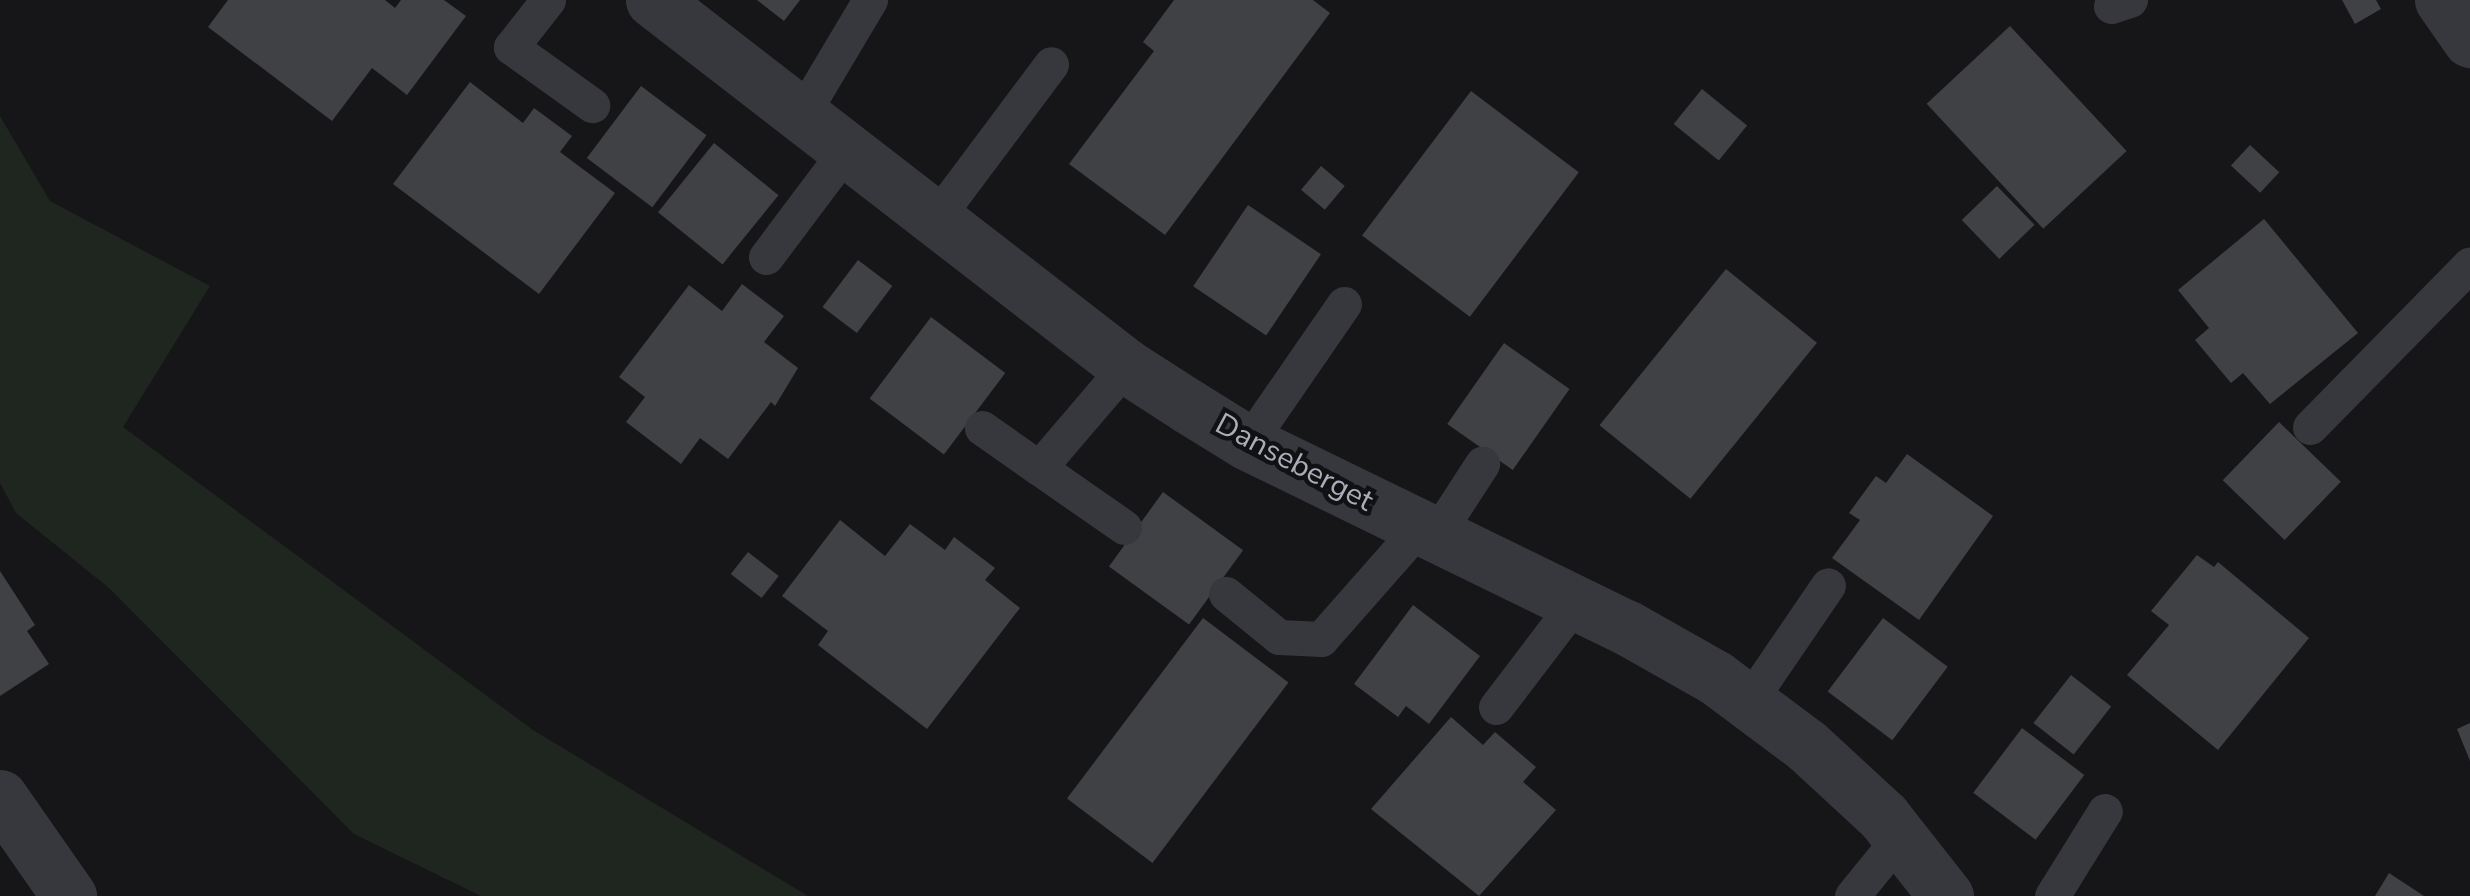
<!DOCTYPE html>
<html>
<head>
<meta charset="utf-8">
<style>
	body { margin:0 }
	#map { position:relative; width:2470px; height:896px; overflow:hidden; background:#161618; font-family:"Nunito Sans",sans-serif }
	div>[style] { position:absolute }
	.green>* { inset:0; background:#1e261f }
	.building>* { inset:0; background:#404145; transform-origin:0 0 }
	.service>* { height:35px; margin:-17.5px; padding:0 17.5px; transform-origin:17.5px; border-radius:17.5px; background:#37383d }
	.minor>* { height:55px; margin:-27.5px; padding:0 27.5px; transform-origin:27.5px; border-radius:27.5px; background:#37383d }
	span { translate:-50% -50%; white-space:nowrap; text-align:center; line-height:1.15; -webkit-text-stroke:9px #111113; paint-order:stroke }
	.street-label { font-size:30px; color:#a8adb8 }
</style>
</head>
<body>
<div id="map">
	<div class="green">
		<i style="clip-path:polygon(0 116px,50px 201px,210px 286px,123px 427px,533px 730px,808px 896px,481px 896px,354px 834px,109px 588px,16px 513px,0 483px)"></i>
	</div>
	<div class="building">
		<i style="clip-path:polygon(228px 0,385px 0,395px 8px,401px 0,444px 0,466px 16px,407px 95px,372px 68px,332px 121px,208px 27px)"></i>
		<i style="clip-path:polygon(757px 0,800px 0,784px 21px)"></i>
		<i style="clip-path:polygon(1174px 0,1313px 0,1330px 13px,1165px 235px,1069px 164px,1154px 51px,1143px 42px)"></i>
		<i style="clip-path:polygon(2342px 0,2376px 0,2381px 9px,2355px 24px)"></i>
		<i style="left:2010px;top:26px;width:171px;height:114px;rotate:47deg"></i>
		<i style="clip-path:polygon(470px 82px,523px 123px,534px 108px,572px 136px,560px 152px,615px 193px,539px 294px,393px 184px)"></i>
		<i style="left:641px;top:86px;width:82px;height:90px;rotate:37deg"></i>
		<i style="left:1702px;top:89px;width:58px;height:45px;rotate:39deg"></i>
		<i style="left:1471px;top:91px;width:135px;height:181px;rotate:37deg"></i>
		<i style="left:714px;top:143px;width:83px;height:89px;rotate:39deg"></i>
		<i style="left:2250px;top:145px;width:40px;height:28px;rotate:43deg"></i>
		<i style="left:1321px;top:166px;width:31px;height:31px;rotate:40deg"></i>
		<i style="left:1997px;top:186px;width:54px;height:49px;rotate:46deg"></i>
		<i style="left:1248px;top:205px;width:88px;height:98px;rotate:34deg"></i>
		<i style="clip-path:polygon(2264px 219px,2358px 333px,2270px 404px,2243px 373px,2231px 383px,2195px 340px,2209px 328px,2178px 290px)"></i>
		<i style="left:858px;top:260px;width:43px;height:59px;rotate:37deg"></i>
		<i style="left:1726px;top:269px;width:117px;height:201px;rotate:39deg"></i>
		<i style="clip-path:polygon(742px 284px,784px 316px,764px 342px,798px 368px,775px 406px,771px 402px,728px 459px,700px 438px,681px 464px,626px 422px,645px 397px,619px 377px,689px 285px,722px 311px)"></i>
		<i style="left:931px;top:317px;width:93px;height:102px;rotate:37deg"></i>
		<i style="left:1504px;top:343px;width:80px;height:99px;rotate:35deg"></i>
		<i style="left:2279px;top:422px;width:86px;height:81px;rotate:44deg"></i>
		<i style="clip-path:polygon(1907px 454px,1993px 516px,1919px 620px,1832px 558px,1860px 520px,1849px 513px,1876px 476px,1886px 483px)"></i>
		<i style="left:1163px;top:492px;width:99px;height:92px;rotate:36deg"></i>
		<i style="clip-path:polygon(840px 520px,885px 556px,910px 524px,945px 550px,954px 537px,995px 568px,985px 580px,1020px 608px,927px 729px,818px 645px,828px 631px,782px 596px)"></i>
		<i style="left:748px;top:552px;width:39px;height:28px;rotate:38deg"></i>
		<i style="clip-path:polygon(2197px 555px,2214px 567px,2218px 562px,2309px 638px,2218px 750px,2127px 675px,2169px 625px,2151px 611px)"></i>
		<i style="clip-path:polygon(0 571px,35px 625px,27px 631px,49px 664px,0 696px)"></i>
		<i style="clip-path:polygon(1413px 605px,1480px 656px,1429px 724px,1406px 706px,1398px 717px,1354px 684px)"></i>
		<i style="left:1203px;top:618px;width:107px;height:226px;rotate:37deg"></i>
		<i style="left:1883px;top:618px;width:81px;height:92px;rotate:37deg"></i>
		<i style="left:2071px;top:675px;width:51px;height:61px;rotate:38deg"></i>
		<i style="clip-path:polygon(1451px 717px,1483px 745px,1495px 732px,1536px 767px,1523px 782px,1556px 810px,1479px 896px,1371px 809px)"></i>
		<i style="clip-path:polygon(2470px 723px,2470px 761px,2457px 729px)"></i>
		<i style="left:2022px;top:728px;width:78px;height:81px;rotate:37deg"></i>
		<i style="clip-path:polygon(2389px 873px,2424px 896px,2375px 896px)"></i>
	</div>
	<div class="service">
		<i style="left:548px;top:0;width:60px;rotate:128.2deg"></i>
		<i style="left:511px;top:47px;width:100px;rotate:35.6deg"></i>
		<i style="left:2111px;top:6px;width:20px;rotate:-18deg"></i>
		<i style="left:802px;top:114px;width:133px;rotate:-59.2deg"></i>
		<i style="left:936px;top:218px;width:192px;rotate:-53.2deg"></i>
		<i style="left:766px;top:257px;width:135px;rotate:-53.1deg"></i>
		<i style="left:2310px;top:427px;width:228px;rotate:-45.5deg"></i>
		<i style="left:982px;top:428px;width:70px;rotate:35.1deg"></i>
		<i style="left:1248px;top:443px;width:169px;rotate:-55.4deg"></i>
		<i style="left:1124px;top:527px;width:103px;rotate:-145.2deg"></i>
		<i style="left:1039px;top:468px;width:134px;rotate:-49.5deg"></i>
		<i style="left:1436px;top:535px;width:85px;rotate:-57.1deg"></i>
		<i style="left:1226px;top:594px;width:68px;rotate:39.1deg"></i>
		<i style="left:1279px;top:637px;width:42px;rotate:2.7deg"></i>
		<i style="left:1321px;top:639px;width:148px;rotate:-48.6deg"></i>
		<i style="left:1749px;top:701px;width:140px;rotate:-55.7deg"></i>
		<i style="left:1496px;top:707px;width:132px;rotate:-52.7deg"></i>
		<i style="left:1852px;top:896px;width:76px;rotate:-50.9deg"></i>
		<i style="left:2052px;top:896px;width:100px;rotate:-58.1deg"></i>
	</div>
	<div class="minor">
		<i style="left:653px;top:0;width:598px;rotate:37.73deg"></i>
		<i style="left:1126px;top:366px;width:74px;rotate:32.8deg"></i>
		<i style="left:1188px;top:406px;width:70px;rotate:31.7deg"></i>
		<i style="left:1248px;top:443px;width:420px;rotate:26deg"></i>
		<i style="left:1626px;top:627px;width:103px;rotate:29.5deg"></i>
		<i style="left:1716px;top:678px;width:112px;rotate:36.7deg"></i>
		<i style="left:1806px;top:745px;width:105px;rotate:42.7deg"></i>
		<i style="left:1883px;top:816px;width:102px;rotate:51.8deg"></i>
		<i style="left:2442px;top:0;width:49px;rotate:55deg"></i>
		<i style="left:0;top:797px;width:121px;rotate:55.1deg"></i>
	</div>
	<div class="street-label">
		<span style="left:1294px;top:463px;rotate:28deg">Danseberget</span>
	</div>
</div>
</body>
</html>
